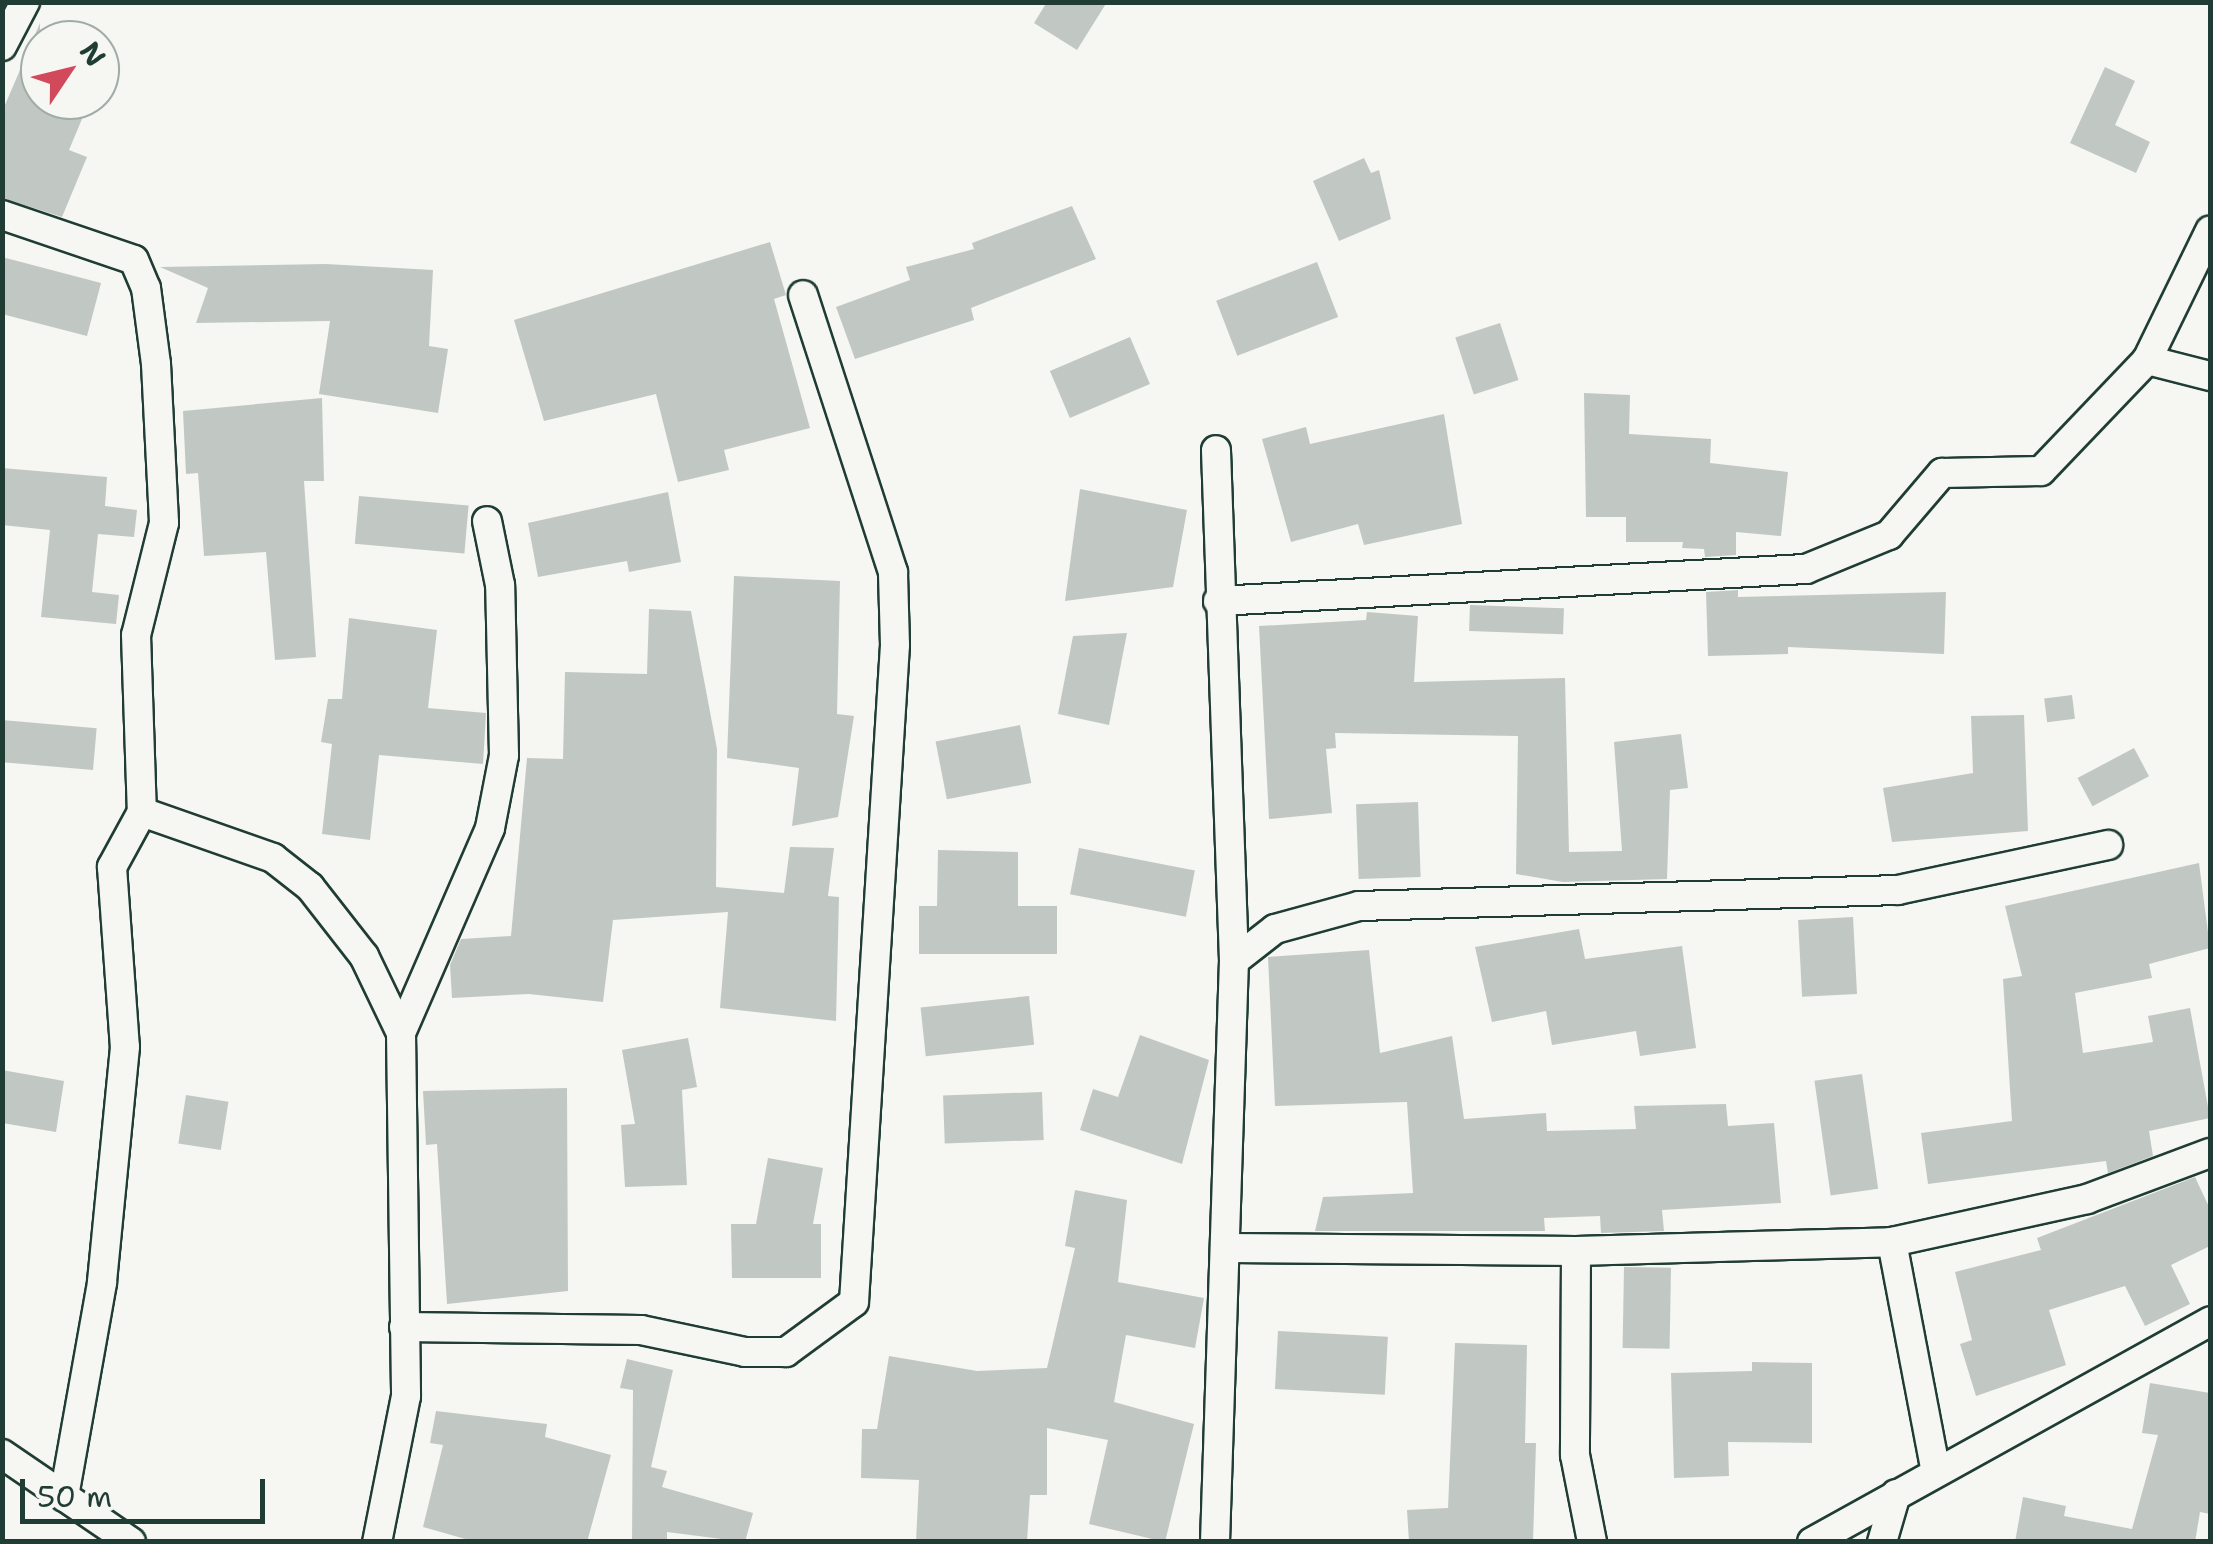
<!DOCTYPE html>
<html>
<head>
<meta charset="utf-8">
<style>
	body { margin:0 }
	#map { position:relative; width:2213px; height:1544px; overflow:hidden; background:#f6f6f2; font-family:"Shantell Sans",sans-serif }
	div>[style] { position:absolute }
	.building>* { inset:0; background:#c1c8c3; transform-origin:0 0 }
	.roads { filter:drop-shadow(2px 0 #1f3d34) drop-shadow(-2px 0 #1f3d34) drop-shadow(0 2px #1f3d34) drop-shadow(0 -2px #1f3d34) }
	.minor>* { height:28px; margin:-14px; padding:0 14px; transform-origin:14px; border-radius:14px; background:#f6f6f2 }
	span { translate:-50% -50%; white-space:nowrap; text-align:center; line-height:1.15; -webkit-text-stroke:8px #f6f6f2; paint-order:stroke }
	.frame { position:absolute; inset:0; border:5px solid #1f3d34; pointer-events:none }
	.north { position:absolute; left:20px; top:20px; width:100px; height:100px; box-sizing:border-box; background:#f6f6f2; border:2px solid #a0aca6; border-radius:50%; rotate:55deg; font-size:28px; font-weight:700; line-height:40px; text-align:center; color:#1f3d34 }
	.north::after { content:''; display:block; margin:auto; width:35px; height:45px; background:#d1495b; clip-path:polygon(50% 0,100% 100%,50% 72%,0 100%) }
	.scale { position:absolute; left:20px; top:1479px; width:245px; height:45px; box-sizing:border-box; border:5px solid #1f3d34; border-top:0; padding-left:12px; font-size:30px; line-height:35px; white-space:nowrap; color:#1f3d34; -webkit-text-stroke:8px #f6f6f2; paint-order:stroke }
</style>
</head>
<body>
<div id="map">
	<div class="building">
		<i style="clip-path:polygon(1047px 2px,1107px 2px,1077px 50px,1034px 23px)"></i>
		<i style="clip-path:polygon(40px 23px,40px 100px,90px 100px,69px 150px,87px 157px,62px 217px,2px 198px,2px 112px)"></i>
		<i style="clip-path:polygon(2105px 67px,2135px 81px,2115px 125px,2150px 142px,2136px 173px,2070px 143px)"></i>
		<i style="clip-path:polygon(1364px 158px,1371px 173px,1379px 170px,1391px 219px,1339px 241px,1313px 181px)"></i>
		<i style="clip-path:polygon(1072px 206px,1096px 259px,971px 308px,974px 320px,855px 359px,836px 307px,910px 280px,906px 267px,974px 249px,972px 243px)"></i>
		<i style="clip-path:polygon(770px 242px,786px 295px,774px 299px,810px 428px,724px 450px,729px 470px,678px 482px,656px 394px,544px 421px,514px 320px)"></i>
		<i style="clip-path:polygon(2px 257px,101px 283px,87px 336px,2px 314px)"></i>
		<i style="left:1317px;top:262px;width:59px;height:108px;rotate:69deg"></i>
		<i style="clip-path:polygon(326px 264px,433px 270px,429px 346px,448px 349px,438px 413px,319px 394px,330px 321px,196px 323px,208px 288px,160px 267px)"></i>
		<i style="left:1500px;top:323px;width:60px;height:47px;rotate:72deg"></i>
		<i style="left:1130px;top:337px;width:51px;height:87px;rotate:67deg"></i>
		<i style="clip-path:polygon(1584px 393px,1630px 395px,1629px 434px,1711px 439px,1710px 463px,1788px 472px,1781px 536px,1736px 532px,1736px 555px,1705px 557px,1704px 549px,1682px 548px,1683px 542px,1626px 542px,1626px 517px,1586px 517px)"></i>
		<i style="clip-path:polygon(322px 398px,324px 481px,304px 481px,316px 657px,275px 660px,266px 552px,204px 556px,198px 473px,186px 474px,183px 411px)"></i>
		<i style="clip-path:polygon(1444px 414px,1462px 524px,1364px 545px,1358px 524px,1291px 542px,1262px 439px,1306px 427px,1310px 444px)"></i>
		<i style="clip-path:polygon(2px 468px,107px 477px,105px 506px,137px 510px,134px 537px,98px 534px,92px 592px,119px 595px,116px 624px,41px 617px,50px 530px,2px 525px)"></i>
		<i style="clip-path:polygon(1080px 489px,1187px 510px,1173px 587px,1065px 601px)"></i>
		<i style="clip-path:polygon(668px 492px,681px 562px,629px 572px,627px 561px,538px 577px,528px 523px)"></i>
		<i style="left:359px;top:496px;width:110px;height:48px;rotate:5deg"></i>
		<i style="clip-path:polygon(734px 576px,840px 581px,837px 714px,854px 716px,838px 817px,792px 826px,799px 768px,727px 758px)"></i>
		<i style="clip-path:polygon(1738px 590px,1738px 597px,1946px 592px,1944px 654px,1788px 647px,1788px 654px,1708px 656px,1706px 592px)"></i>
		<i style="left:1470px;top:605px;width:94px;height:26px;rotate:2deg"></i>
		<i style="clip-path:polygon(649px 609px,691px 611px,717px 749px,716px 887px,784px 893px,790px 847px,834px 848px,828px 896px,839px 897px,836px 1021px,720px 1008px,728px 912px,613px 920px,603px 1002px,529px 994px,452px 998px,450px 965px,461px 939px,511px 936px,527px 758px,563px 759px,565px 672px,647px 674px)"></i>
		<i style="clip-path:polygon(1367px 612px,1418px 616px,1414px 682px,1565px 678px,1569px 852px,1622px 851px,1614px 742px,1681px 734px,1688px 788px,1670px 790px,1667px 879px,1563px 882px,1516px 874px,1518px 736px,1335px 733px,1336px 748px,1326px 749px,1332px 813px,1269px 819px,1259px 626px,1366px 620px)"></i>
		<i style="clip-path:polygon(349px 618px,437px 630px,428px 708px,486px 713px,483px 764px,379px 755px,370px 840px,322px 834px,332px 744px,321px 742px,328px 699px,342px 699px)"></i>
		<i style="clip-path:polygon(1127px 633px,1109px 725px,1058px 714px,1073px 636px)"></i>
		<i style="left:2072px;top:695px;width:24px;height:28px;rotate:83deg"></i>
		<i style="clip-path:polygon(2024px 715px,2028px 831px,1892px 842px,1883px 788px,1973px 773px,1971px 716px)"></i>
		<i style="left:2px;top:720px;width:95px;height:42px;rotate:5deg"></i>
		<i style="left:1020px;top:725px;width:59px;height:86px;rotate:79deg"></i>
		<i style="left:2134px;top:748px;width:32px;height:64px;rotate:62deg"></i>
		<i style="left:1418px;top:802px;width:75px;height:62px;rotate:88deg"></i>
		<i style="left:1079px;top:848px;width:118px;height:47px;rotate:11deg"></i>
		<i style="clip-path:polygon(938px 850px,1018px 852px,1018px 906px,1057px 906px,1057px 954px,919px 954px,919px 906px,937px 906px)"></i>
		<i style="clip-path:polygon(2199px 863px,2210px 948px,2149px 964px,2152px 978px,2075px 993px,2083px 1053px,2153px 1042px,2148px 1016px,2190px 1008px,2210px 1118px,2149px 1131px,2153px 1156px,2108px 1173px,2106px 1161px,1928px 1184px,1921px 1133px,2012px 1121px,2003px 979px,2022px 976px,2005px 906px)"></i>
		<i style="left:1853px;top:917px;width:77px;height:55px;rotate:87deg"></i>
		<i style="clip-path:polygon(1579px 929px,1585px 959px,1682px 946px,1696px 1048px,1640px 1056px,1636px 1031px,1552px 1045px,1546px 1011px,1492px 1022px,1475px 947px)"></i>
		<i style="clip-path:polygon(1369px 950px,1380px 1053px,1452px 1036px,1464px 1119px,1546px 1113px,1547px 1131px,1636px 1129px,1634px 1106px,1726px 1104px,1728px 1126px,1774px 1123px,1781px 1203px,1662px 1210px,1664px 1231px,1601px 1233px,1600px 1216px,1544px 1218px,1545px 1231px,1315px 1231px,1323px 1197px,1413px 1193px,1407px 1102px,1275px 1106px,1268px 957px)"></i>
		<i style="left:1029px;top:996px;width:49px;height:109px;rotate:84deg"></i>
		<i style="clip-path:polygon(1140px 1035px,1209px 1060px,1182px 1164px,1080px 1130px,1093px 1089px,1118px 1097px)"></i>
		<i style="clip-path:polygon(688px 1038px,697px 1087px,682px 1090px,687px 1185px,625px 1187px,621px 1125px,635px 1124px,622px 1050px)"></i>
		<i style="clip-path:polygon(2px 1070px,64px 1081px,56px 1132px,2px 1123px)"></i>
		<i style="left:1862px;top:1074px;width:116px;height:48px;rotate:82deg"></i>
		<i style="clip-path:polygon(567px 1088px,568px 1291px,447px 1304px,437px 1144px,426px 1145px,423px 1091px)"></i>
		<i style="left:1042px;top:1092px;width:48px;height:99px;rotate:88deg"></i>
		<i style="left:186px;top:1095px;width:43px;height:49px;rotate:9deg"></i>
		<i style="clip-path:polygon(768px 1158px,823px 1168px,813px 1224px,821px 1224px,821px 1278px,732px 1278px,731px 1224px,756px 1224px)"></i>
		<i style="clip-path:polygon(2195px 1177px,2210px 1209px,2210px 1246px,2171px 1265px,2190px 1304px,2145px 1326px,2125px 1286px,2049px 1310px,2066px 1365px,1976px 1396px,1960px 1344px,1972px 1340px,1955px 1272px,2041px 1250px,2037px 1238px)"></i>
		<i style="clip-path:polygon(1075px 1190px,1127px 1200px,1118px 1282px,1204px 1298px,1195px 1348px,1126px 1335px,1114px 1402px,1194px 1424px,1165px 1542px,1089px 1524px,1108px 1440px,1047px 1428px,1047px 1495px,1030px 1495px,1027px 1542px,916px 1542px,919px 1480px,861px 1478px,862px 1429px,877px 1429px,889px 1356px,977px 1371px,1047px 1368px,1075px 1248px,1065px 1246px)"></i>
		<i style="left:1624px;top:1267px;width:47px;height:81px;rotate:1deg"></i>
		<i style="left:1278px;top:1331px;width:110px;height:58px;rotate:3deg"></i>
		<i style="clip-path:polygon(1455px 1343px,1527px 1345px,1525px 1443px,1536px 1443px,1533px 1542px,1409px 1542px,1407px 1510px,1448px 1508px)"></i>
		<i style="clip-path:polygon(627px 1359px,673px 1370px,651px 1467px,667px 1471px,662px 1487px,753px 1513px,745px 1542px,667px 1532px,667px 1542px,632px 1542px,633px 1390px,620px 1388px)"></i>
		<i style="clip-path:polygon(1752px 1362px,1812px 1363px,1812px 1443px,1728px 1442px,1729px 1476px,1674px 1478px,1671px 1373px,1752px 1371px)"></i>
		<i style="clip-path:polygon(2150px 1383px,2210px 1393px,2210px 1514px,2200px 1512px,2195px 1542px,2015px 1542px,2023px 1497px,2066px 1506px,2064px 1516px,2132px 1529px,2158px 1435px,2142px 1433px)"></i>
		<i style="clip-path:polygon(436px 1411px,547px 1424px,545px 1437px,611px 1455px,587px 1542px,476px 1542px,423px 1527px,443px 1445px,430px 1443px)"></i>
	</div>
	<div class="roads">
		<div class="minor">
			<i style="left:2px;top:46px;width:50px;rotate:-62.4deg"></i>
			<i style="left:2px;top:215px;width:139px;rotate:18.8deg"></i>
			<i style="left:134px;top:260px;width:30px;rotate:67deg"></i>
			<i style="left:146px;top:288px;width:77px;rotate:82.5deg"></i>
			<i style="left:156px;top:364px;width:159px;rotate:87.1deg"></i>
			<i style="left:164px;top:523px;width:115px;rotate:104deg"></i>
			<i style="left:136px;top:635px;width:177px;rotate:88.1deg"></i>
			<i style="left:142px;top:812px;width:63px;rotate:118.6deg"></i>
			<i style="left:112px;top:867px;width:180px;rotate:85.9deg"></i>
			<i style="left:125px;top:1047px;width:237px;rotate:95.6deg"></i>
			<i style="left:102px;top:1283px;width:217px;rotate:100.1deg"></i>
			<i style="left:2147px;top:360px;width:65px;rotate:14.3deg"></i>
			<i style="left:1218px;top:601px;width:589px;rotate:-3.12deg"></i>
			<i style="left:1806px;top:569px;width:90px;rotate:-22.3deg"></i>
			<i style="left:1889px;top:535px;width:82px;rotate:-49.5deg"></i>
			<i style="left:1942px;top:473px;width:99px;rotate:-1.2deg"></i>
			<i style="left:2041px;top:471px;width:153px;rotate:-46.3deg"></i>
			<i style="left:2147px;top:360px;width:144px;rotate:-64deg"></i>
			<i style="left:142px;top:812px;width:139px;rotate:19.3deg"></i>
			<i style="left:273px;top:858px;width:47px;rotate:38.1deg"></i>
			<i style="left:310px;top:887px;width:88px;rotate:52deg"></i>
			<i style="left:364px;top:956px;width:85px;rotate:64.3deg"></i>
			<i style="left:401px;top:1033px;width:363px;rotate:89.2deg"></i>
			<i style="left:406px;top:1396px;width:149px;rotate:101.2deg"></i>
			<i style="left:1234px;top:961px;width:52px;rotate:-38deg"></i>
			<i style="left:1275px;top:929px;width:87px;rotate:-15.3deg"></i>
			<i style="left:1359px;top:906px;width:539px;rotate:-1.7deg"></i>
			<i style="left:1898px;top:890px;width:215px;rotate:-12.1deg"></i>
			<i style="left:401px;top:1033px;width:223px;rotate:-66.5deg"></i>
			<i style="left:490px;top:828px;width:74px;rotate:-79.1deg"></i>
			<i style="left:504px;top:755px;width:170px;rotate:-91.3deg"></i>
			<i style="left:500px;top:585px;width:65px;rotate:-101.5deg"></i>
			<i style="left:1892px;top:1242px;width:234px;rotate:79.2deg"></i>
			<i style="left:1230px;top:1248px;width:346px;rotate:0.5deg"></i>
			<i style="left:1576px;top:1251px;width:316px;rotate:-1.6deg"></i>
			<i style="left:1892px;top:1242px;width:200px;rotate:-12.4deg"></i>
			<i style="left:2087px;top:1199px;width:131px;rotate:-20.5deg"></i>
			<i style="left:1576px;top:1251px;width:204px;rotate:90.3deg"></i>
			<i style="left:1575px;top:1455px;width:89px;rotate:78.9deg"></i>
			<i style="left:404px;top:1327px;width:237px;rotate:0.7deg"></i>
			<i style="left:641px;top:1330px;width:106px;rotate:11.9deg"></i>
			<i style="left:745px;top:1352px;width:41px"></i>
			<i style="left:786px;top:1352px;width:84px;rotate:-36.3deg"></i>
			<i style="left:854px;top:1302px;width:658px;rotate:-86.43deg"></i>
			<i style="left:895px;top:645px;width:73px;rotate:-91.6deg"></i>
			<i style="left:893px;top:572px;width:291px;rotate:-108deg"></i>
			<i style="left:2px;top:1454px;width:156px;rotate:34.3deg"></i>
			<i style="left:1215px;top:1542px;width:581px;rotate:-88.13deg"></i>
			<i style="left:1234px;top:961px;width:511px;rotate:-92.02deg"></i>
			<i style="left:1812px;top:1542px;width:455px;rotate:-29deg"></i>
			<i style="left:1882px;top:1542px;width:50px;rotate:-73.7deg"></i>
		</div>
	</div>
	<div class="frame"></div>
	<div class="north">N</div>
	<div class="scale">50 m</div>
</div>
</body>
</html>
